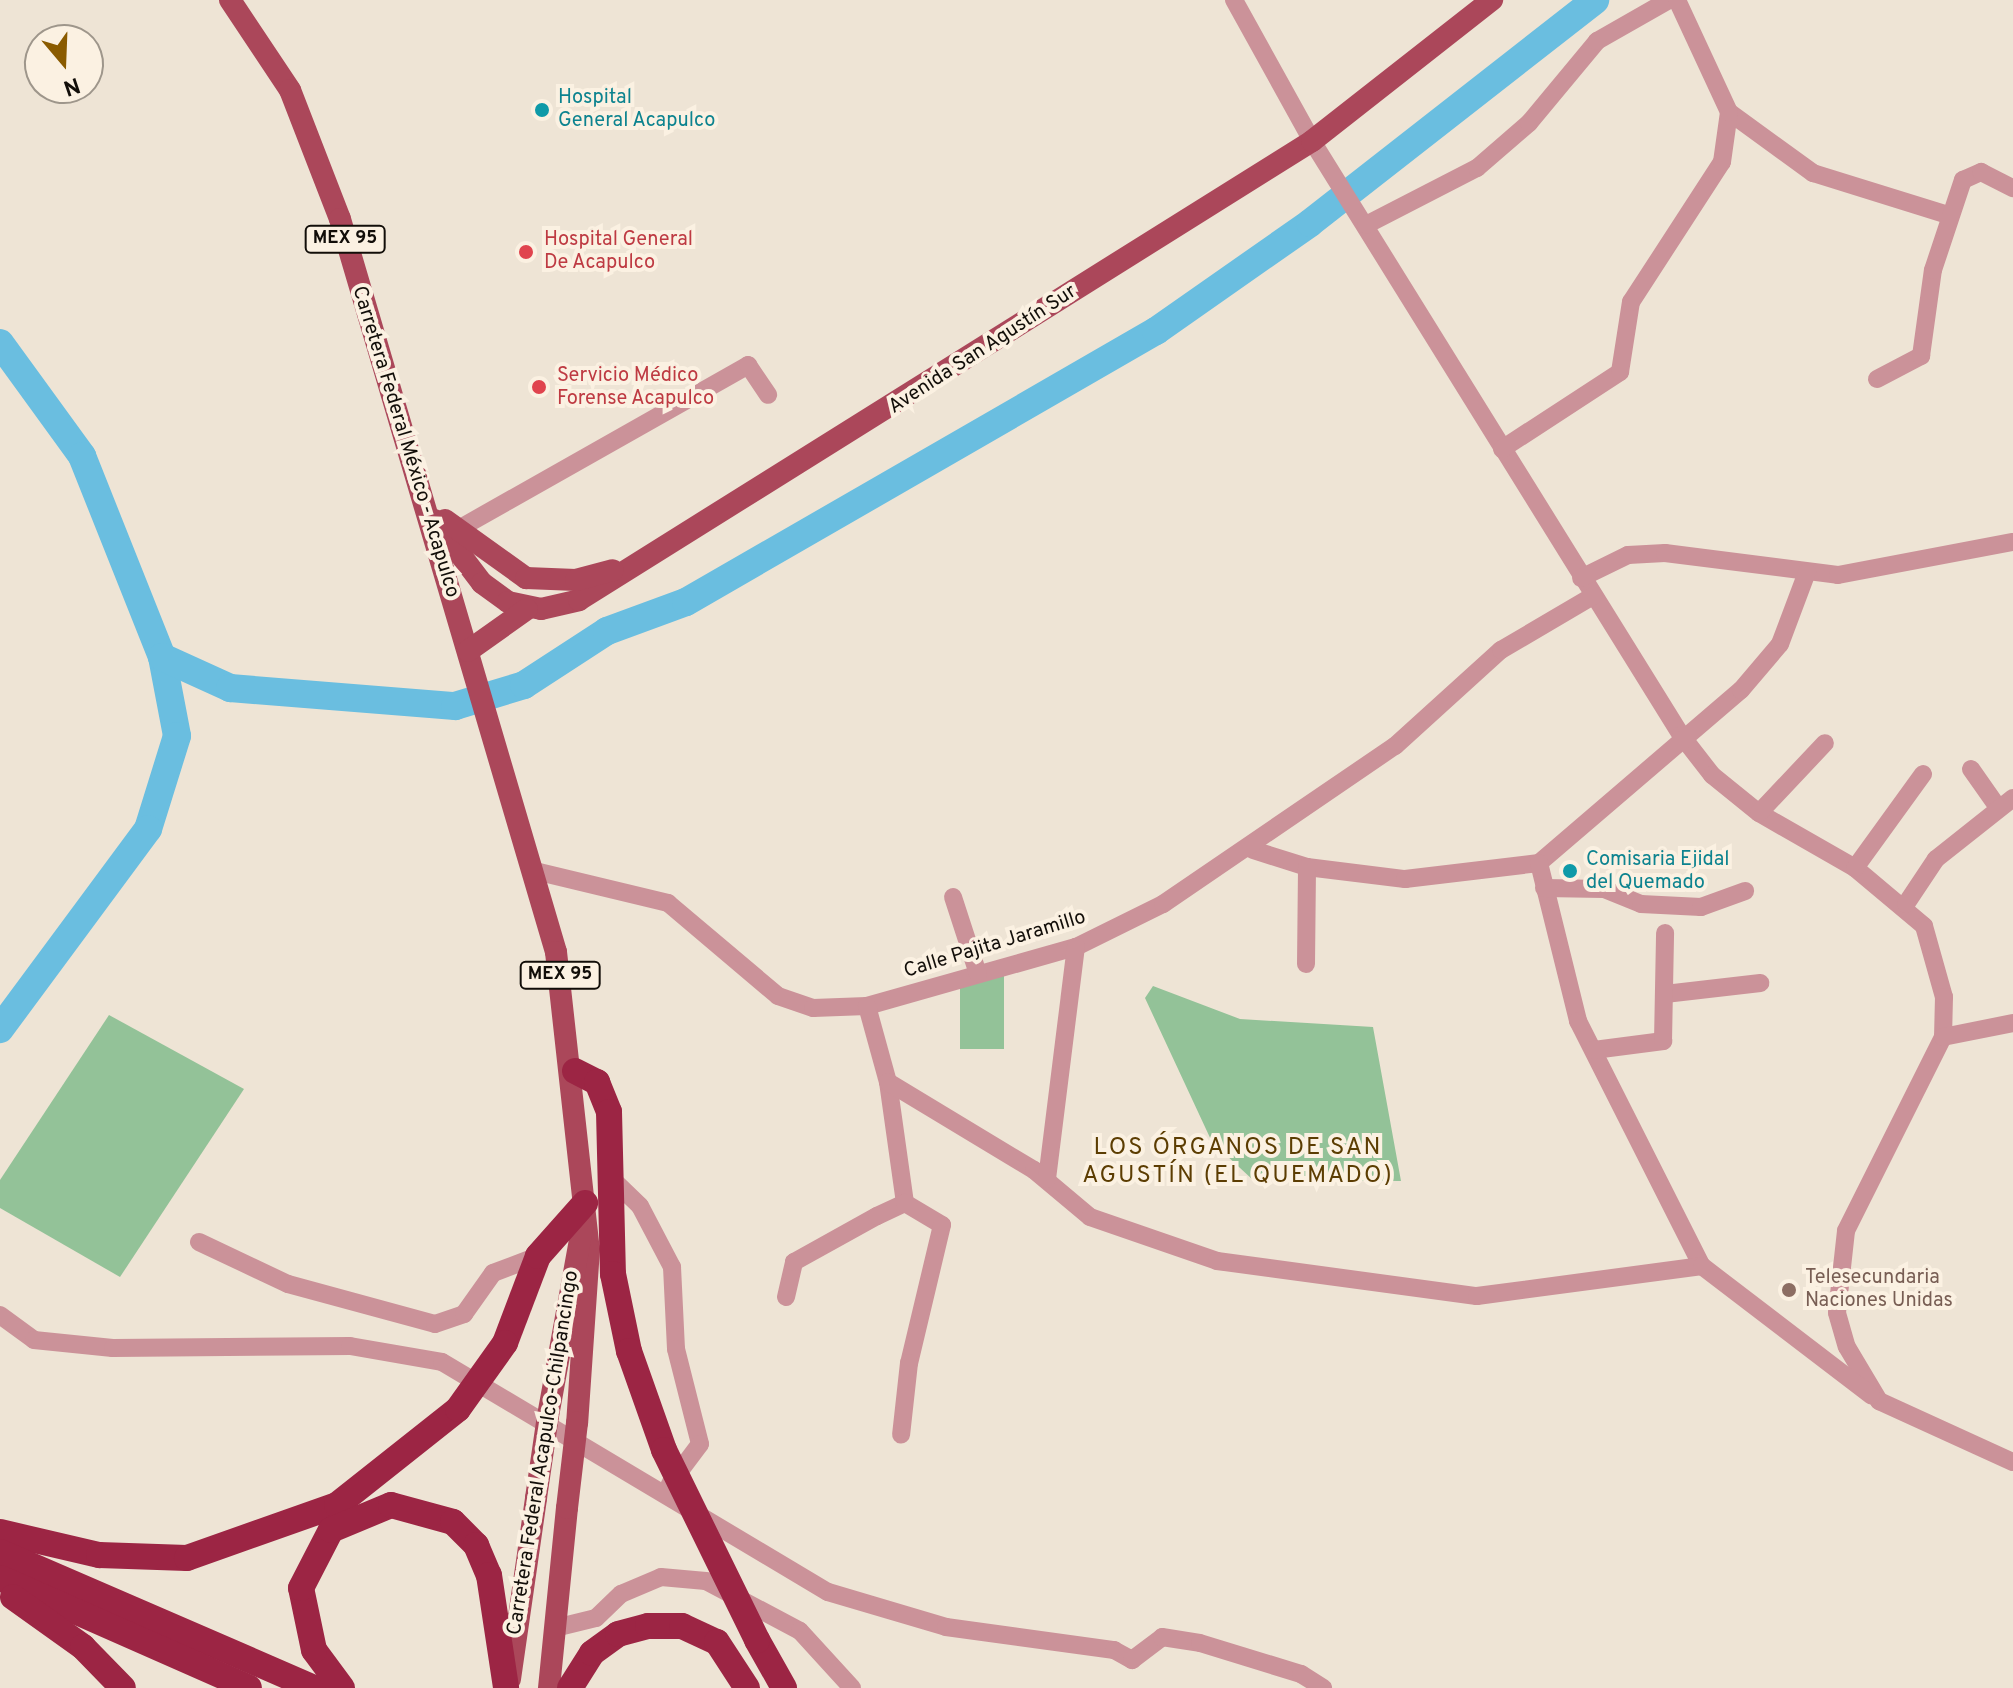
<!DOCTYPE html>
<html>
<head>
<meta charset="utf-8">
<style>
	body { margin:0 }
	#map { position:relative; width:2013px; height:1688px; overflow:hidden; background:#eee4d5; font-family:Overpass,sans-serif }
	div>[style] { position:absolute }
	.green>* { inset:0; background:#93c298; transform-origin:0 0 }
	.river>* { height:28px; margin:-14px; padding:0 14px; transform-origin:14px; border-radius:14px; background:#6abee0 }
	.minor>* { height:18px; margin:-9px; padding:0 9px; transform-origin:9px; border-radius:9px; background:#cb9299 }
	.major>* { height:22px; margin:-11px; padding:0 11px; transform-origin:11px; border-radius:11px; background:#ab475a }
	.highway>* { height:26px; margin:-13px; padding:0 13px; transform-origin:13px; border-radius:13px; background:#9c2544 }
	.major-bridge>* { height:22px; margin:-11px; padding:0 11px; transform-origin:11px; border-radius:11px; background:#ab475a }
	.highway-bridge>* { height:26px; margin:-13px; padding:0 13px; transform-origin:13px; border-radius:13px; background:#9c2544 }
	.dots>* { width:22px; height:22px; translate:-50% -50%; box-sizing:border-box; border:4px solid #fbf1e2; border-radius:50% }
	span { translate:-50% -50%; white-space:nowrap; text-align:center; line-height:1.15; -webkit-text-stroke:8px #fbf1e2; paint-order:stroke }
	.shield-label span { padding:2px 6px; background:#fbf1e2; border:2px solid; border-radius:6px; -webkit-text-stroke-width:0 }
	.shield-label { font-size:18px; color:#120e09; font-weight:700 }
	.culture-label { font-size:20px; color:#0d838f }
	.left { translate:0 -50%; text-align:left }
	.health-label { font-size:20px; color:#be3a42 }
	.street-label { font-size:20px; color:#120e09 }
	.education-label { font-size:20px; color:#785e54 }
	.quarter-label { font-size:24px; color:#5c3d02; letter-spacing:2px }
	.north { position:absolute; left:24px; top:24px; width:80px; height:80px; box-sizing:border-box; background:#fbf1e2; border:2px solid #9e968b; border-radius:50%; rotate:161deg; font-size:22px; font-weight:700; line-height:32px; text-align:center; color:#120e09 }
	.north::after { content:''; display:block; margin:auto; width:28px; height:36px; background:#8a5b00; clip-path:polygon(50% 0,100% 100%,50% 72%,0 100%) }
</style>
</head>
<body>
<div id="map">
	<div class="green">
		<i style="left:1004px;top:972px;width:77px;height:44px;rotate:90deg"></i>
		<i style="clip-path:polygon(1153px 986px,1240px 1019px,1373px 1027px,1401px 1181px,1253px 1180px,1212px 1142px,1145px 998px)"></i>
		<i style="clip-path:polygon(109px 1015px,244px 1089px,120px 1277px,0 1208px,0 1180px)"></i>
	</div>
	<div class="river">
		<i style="left:0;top:343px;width:140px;rotate:54deg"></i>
		<i style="left:82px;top:456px;width:216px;rotate:68.3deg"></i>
		<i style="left:162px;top:657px;width:80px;rotate:79.2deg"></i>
		<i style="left:177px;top:736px;width:97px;rotate:107.3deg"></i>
		<i style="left:148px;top:829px;width:249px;rotate:126.5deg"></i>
		<i style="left:162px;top:657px;width:75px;rotate:24.5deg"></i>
		<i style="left:230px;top:688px;width:226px;rotate:4.6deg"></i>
		<i style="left:455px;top:706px;width:72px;rotate:-16.9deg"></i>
		<i style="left:524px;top:685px;width:99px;rotate:-33deg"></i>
		<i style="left:607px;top:631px;width:84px;rotate:-20.2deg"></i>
		<i style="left:686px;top:602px;width:543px;rotate:-29.97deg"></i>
		<i style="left:1156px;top:331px;width:188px;rotate:-35deg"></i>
		<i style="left:1310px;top:223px;width:362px;rotate:-38deg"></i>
	</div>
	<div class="minor">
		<i style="left:1234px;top:0;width:161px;rotate:61deg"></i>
		<i style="left:1312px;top:141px;width:699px;rotate:58.15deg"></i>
		<i style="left:1681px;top:735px;width:51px;rotate:52.2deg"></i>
		<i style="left:1712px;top:775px;width:60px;rotate:39deg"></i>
		<i style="left:1759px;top:813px;width:111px;rotate:29.8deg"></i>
		<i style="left:1855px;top:868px;width:90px;rotate:40deg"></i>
		<i style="left:1924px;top:926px;width:74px;rotate:74.3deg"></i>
		<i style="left:1944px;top:997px;width:40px;rotate:91.4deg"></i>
		<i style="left:1943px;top:1037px;width:217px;rotate:116.6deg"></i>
		<i style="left:1846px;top:1231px;width:82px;rotate:96.3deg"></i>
		<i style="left:1837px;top:1313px;width:35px;rotate:74deg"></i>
		<i style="left:1847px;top:1347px;width:63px;rotate:59.3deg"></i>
		<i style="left:1879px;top:1401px;width:147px;rotate:24.5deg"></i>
		<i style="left:1729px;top:112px;width:104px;rotate:36deg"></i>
		<i style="left:1813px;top:173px;width:141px;rotate:17.3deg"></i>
		<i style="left:1366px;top:225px;width:125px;rotate:-27.2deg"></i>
		<i style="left:1477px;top:168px;width:69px;rotate:-40.9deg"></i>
		<i style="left:1529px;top:123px;width:107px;rotate:-50.3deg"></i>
		<i style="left:1597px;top:41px;width:83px;rotate:-29.7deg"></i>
		<i style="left:1877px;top:379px;width:50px;rotate:-27.6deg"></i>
		<i style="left:1921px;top:356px;width:87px;rotate:-82.1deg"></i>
		<i style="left:1933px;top:270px;width:95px;rotate:-71.6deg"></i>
		<i style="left:1963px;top:180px;width:20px;rotate:-24deg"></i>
		<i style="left:1981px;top:172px;width:36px;rotate:27deg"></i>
		<i style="left:1502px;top:449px;width:141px;rotate:-33.1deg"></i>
		<i style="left:1620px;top:372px;width:71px;rotate:-81.1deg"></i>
		<i style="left:1631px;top:302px;width:167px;rotate:-57deg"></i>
		<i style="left:1722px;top:162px;width:50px;rotate:-82deg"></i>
		<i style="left:1729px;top:112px;width:123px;rotate:-114.9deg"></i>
		<i style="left:455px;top:531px;width:337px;rotate:-29.5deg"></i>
		<i style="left:748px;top:365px;width:36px;rotate:56deg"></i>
		<i style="left:1581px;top:578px;width:52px;rotate:-26.1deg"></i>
		<i style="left:1628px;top:555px;width:37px;rotate:-3deg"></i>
		<i style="left:1665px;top:553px;width:174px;rotate:7.2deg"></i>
		<i style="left:1838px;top:575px;width:178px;rotate:-10.7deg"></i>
		<i style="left:1971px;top:769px;width:45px;rotate:54.9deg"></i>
		<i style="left:1759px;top:813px;width:96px;rotate:-46.7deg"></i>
		<i style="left:1253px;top:850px;width:57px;rotate:17.5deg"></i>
		<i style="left:1307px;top:867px;width:99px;rotate:7deg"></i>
		<i style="left:1405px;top:879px;width:135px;rotate:-6.8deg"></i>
		<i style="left:1539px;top:863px;width:266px;rotate:-40.6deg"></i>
		<i style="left:1741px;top:690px;width:60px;rotate:-49.7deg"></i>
		<i style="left:1780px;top:644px;width:77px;rotate:-69.4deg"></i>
		<i style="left:1539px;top:863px;width:163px;rotate:76.1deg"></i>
		<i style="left:1578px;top:1021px;width:275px;rotate:63.2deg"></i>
		<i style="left:1855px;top:868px;width:116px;rotate:-54.1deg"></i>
		<i style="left:535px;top:871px;width:137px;rotate:13.5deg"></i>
		<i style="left:668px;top:903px;width:144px;rotate:40.2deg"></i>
		<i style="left:778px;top:996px;width:37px;rotate:19deg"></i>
		<i style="left:813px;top:1008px;width:54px;rotate:-2.1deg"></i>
		<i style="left:867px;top:1006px;width:217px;rotate:-15.8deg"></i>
		<i style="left:1076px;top:947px;width:97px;rotate:-26.3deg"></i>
		<i style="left:1163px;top:904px;width:281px;rotate:-34.3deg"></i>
		<i style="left:1395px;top:746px;width:143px;rotate:-42.2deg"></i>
		<i style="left:1501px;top:650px;width:107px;rotate:-30.4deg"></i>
		<i style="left:1544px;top:888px;width:60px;rotate:1deg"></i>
		<i style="left:1604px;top:889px;width:40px;rotate:22deg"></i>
		<i style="left:1641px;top:904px;width:60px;rotate:2.9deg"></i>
		<i style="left:1701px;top:907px;width:47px;rotate:-20deg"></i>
		<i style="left:953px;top:897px;width:81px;rotate:72deg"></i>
		<i style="left:1906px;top:904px;width:54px;rotate:-56.3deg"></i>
		<i style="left:1936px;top:859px;width:98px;rotate:-38.4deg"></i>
		<i style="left:1306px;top:964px;width:97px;rotate:-89.4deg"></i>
		<i style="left:1665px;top:994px;width:96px;rotate:-6.6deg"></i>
		<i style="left:867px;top:1006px;width:79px;rotate:74.6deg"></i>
		<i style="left:888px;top:1082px;width:122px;rotate:82deg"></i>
		<i style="left:1943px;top:1037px;width:71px;rotate:-11.3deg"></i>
		<i style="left:1594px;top:1050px;width:70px;rotate:-7.4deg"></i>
		<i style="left:1663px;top:1041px;width:108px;rotate:-88.9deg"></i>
		<i style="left:888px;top:1082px;width:170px;rotate:31.1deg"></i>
		<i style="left:1034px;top:1170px;width:73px;rotate:40deg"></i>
		<i style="left:1090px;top:1217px;width:134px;rotate:19.1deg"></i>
		<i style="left:1217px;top:1261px;width:262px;rotate:7.7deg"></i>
		<i style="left:1477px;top:1296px;width:227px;rotate:-7.6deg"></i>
		<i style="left:1702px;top:1266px;width:213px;rotate:37.4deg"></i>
		<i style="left:611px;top:1178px;width:40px;rotate:44deg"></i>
		<i style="left:640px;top:1206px;width:69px;rotate:62.3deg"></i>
		<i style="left:672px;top:1267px;width:82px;rotate:87.2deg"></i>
		<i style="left:676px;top:1349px;width:98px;rotate:75.8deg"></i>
		<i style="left:700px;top:1444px;width:50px;rotate:126.9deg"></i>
		<i style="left:1047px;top:1179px;width:234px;rotate:-82.9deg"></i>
		<i style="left:199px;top:1242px;width:98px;rotate:25.3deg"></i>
		<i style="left:288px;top:1284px;width:152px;rotate:15.2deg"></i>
		<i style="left:435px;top:1324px;width:31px;rotate:-19deg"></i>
		<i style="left:464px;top:1314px;width:50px;rotate:-54.7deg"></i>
		<i style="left:493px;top:1273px;width:48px;rotate:-20.7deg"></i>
		<i style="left:786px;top:1297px;width:36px;rotate:-77deg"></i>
		<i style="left:794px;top:1262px;width:95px;rotate:-29deg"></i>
		<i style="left:877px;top:1216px;width:31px;rotate:-25deg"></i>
		<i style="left:905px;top:1203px;width:43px;rotate:30.7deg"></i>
		<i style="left:942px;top:1225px;width:142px;rotate:103.4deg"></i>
		<i style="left:909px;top:1363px;width:72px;rotate:96.3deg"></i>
		<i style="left:0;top:1315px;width:42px;rotate:36.3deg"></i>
		<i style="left:34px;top:1340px;width:79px;rotate:5.8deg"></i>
		<i style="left:113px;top:1348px;width:237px;rotate:-0.5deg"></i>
		<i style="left:350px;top:1346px;width:93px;rotate:9.9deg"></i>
		<i style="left:442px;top:1362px;width:449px;rotate:30.8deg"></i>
		<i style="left:828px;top:1592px;width:123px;rotate:16.5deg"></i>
		<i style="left:946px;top:1627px;width:170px;rotate:7.8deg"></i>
		<i style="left:1114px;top:1650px;width:21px;rotate:29deg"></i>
		<i style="left:1132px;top:1660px;width:38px;rotate:-37deg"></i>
		<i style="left:1162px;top:1637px;width:38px;rotate:9deg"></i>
		<i style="left:1200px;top:1643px;width:106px;rotate:17.1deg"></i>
		<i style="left:1301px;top:1674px;width:26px;rotate:32deg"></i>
		<i style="left:555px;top:1628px;width:42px;rotate:-13.7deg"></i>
		<i style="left:596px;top:1618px;width:35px;rotate:-44deg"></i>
		<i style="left:621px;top:1594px;width:43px;rotate:-23deg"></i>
		<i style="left:661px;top:1577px;width:45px;rotate:5.1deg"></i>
		<i style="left:706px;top:1581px;width:106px;rotate:28deg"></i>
		<i style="left:800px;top:1631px;width:77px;rotate:47.6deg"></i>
	</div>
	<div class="major">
		<i style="left:230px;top:0;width:108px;rotate:56.3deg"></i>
		<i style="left:290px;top:90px;width:138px;rotate:68.8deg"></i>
		<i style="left:340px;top:219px;width:764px;rotate:73.58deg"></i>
		<i style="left:556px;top:952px;width:299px;rotate:83.7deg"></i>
		<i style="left:589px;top:1249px;width:174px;rotate:93.9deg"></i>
		<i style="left:434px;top:520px;width:79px;rotate:52.7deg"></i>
		<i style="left:482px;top:583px;width:32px;rotate:36deg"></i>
		<i style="left:508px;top:602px;width:34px;rotate:12deg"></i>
		<i style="left:541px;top:609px;width:39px;rotate:-13deg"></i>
		<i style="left:579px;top:600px;width:865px;rotate:-32.05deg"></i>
		<i style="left:1312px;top:141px;width:229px;rotate:-38.1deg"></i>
		<i style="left:445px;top:520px;width:100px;rotate:35.6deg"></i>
		<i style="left:526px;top:578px;width:50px;rotate:2.3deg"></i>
		<i style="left:576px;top:580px;width:38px;rotate:-15deg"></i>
		<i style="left:468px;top:651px;width:72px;rotate:-35.4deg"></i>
		<i style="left:548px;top:1416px;width:191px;rotate:-79.7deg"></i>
		<i style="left:510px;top:1679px;width:183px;rotate:-81.8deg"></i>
		<i style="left:549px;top:1688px;width:181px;rotate:-84.3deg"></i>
	</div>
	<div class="highway">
		<i style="left:575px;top:1071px;width:25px;rotate:27deg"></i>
		<i style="left:597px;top:1082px;width:32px;rotate:68deg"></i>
		<i style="left:609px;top:1112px;width:162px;rotate:88.6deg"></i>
		<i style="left:613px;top:1274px;width:79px;rotate:78.3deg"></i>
		<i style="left:629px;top:1351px;width:105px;rotate:70.5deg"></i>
		<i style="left:505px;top:1343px;width:93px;rotate:-69.2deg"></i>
		<i style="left:538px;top:1256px;width:71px;rotate:-48.4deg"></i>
		<i style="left:0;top:1532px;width:102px;rotate:13.1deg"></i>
		<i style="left:99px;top:1555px;width:88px;rotate:2deg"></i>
		<i style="left:187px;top:1558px;width:159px;rotate:-19.5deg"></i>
		<i style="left:337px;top:1505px;width:154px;rotate:-38.4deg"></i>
		<i style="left:0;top:1552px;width:342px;rotate:23.4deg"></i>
		<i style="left:0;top:1578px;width:272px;rotate:23.8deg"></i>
		<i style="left:13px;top:1597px;width:86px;rotate:35.5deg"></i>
		<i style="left:83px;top:1647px;width:57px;rotate:45.7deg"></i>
		<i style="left:757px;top:1640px;width:55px;rotate:60.6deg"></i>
		<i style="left:342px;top:1688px;width:47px;rotate:-126.4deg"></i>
		<i style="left:314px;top:1650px;width:63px;rotate:-101.8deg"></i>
		<i style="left:301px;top:1588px;width:65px;rotate:-62.7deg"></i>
		<i style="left:331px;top:1530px;width:65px;rotate:-22.6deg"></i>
		<i style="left:391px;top:1505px;width:64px;rotate:15.3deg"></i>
		<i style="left:453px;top:1522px;width:33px;rotate:45deg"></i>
		<i style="left:476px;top:1545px;width:33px;rotate:67deg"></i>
		<i style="left:489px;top:1575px;width:114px;rotate:81.4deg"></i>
		<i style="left:570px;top:1688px;width:41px;rotate:-57.8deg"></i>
		<i style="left:592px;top:1653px;width:32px;rotate:-36deg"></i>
		<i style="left:618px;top:1634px;width:31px;rotate:-15deg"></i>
		<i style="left:648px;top:1626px;width:34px"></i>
		<i style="left:682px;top:1626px;width:38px;rotate:25deg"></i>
		<i style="left:717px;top:1642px;width:55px;rotate:56.9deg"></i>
	</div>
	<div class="major-bridge">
		<i style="left:536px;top:1498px;width:83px;rotate:-81.7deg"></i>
		<i style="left:567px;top:1508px;width:86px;rotate:-83.3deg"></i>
	</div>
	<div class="highway-bridge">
		<i style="left:458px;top:1409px;width:81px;rotate:-54.5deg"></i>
		<i style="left:664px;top:1450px;width:212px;rotate:63.9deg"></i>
	</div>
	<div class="dots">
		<i style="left:542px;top:110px;background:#0f9aa8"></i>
		<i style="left:526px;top:252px;background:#e0444e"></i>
		<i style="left:539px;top:387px;background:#e0444e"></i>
		<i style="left:1570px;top:871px;background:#0f9aa8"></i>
		<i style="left:1789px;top:1290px;background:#8d6e63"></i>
	</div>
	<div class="shield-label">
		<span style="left:345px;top:239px">MEX 95</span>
		<span style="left:560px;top:975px">MEX 95</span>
	</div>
	<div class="culture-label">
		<span class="left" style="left:558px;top:110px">Hospital<br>General Acapulco</span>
		<span class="left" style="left:1586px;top:872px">Comisaria Ejidal<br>del Quemado</span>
	</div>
	<div class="health-label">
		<span class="left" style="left:544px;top:252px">Hospital General<br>De Acapulco</span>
		<span class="left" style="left:557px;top:388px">Servicio Médico<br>Forense Acapulco</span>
	</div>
	<div class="street-label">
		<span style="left:983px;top:350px;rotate:-33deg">Avenida San Agustín Sur</span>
		<span style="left:405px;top:442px;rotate:73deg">Carretera Federal México - Acapulco</span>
		<span style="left:995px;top:945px;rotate:-17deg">Calle Pajita Jaramillo</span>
		<span style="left:544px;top:1453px;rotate:-81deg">Carretera Federal Acapulco-Chilpancingo</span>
	</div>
	<div class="education-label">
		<span class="left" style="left:1805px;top:1290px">Telesecundaria<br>Naciones Unidas</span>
	</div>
	<div class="quarter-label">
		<span style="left:1238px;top:1163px">LOS ÓRGANOS DE SAN<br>AGUSTÍN (EL QUEMADO)</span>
	</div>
	<div class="north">N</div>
</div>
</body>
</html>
